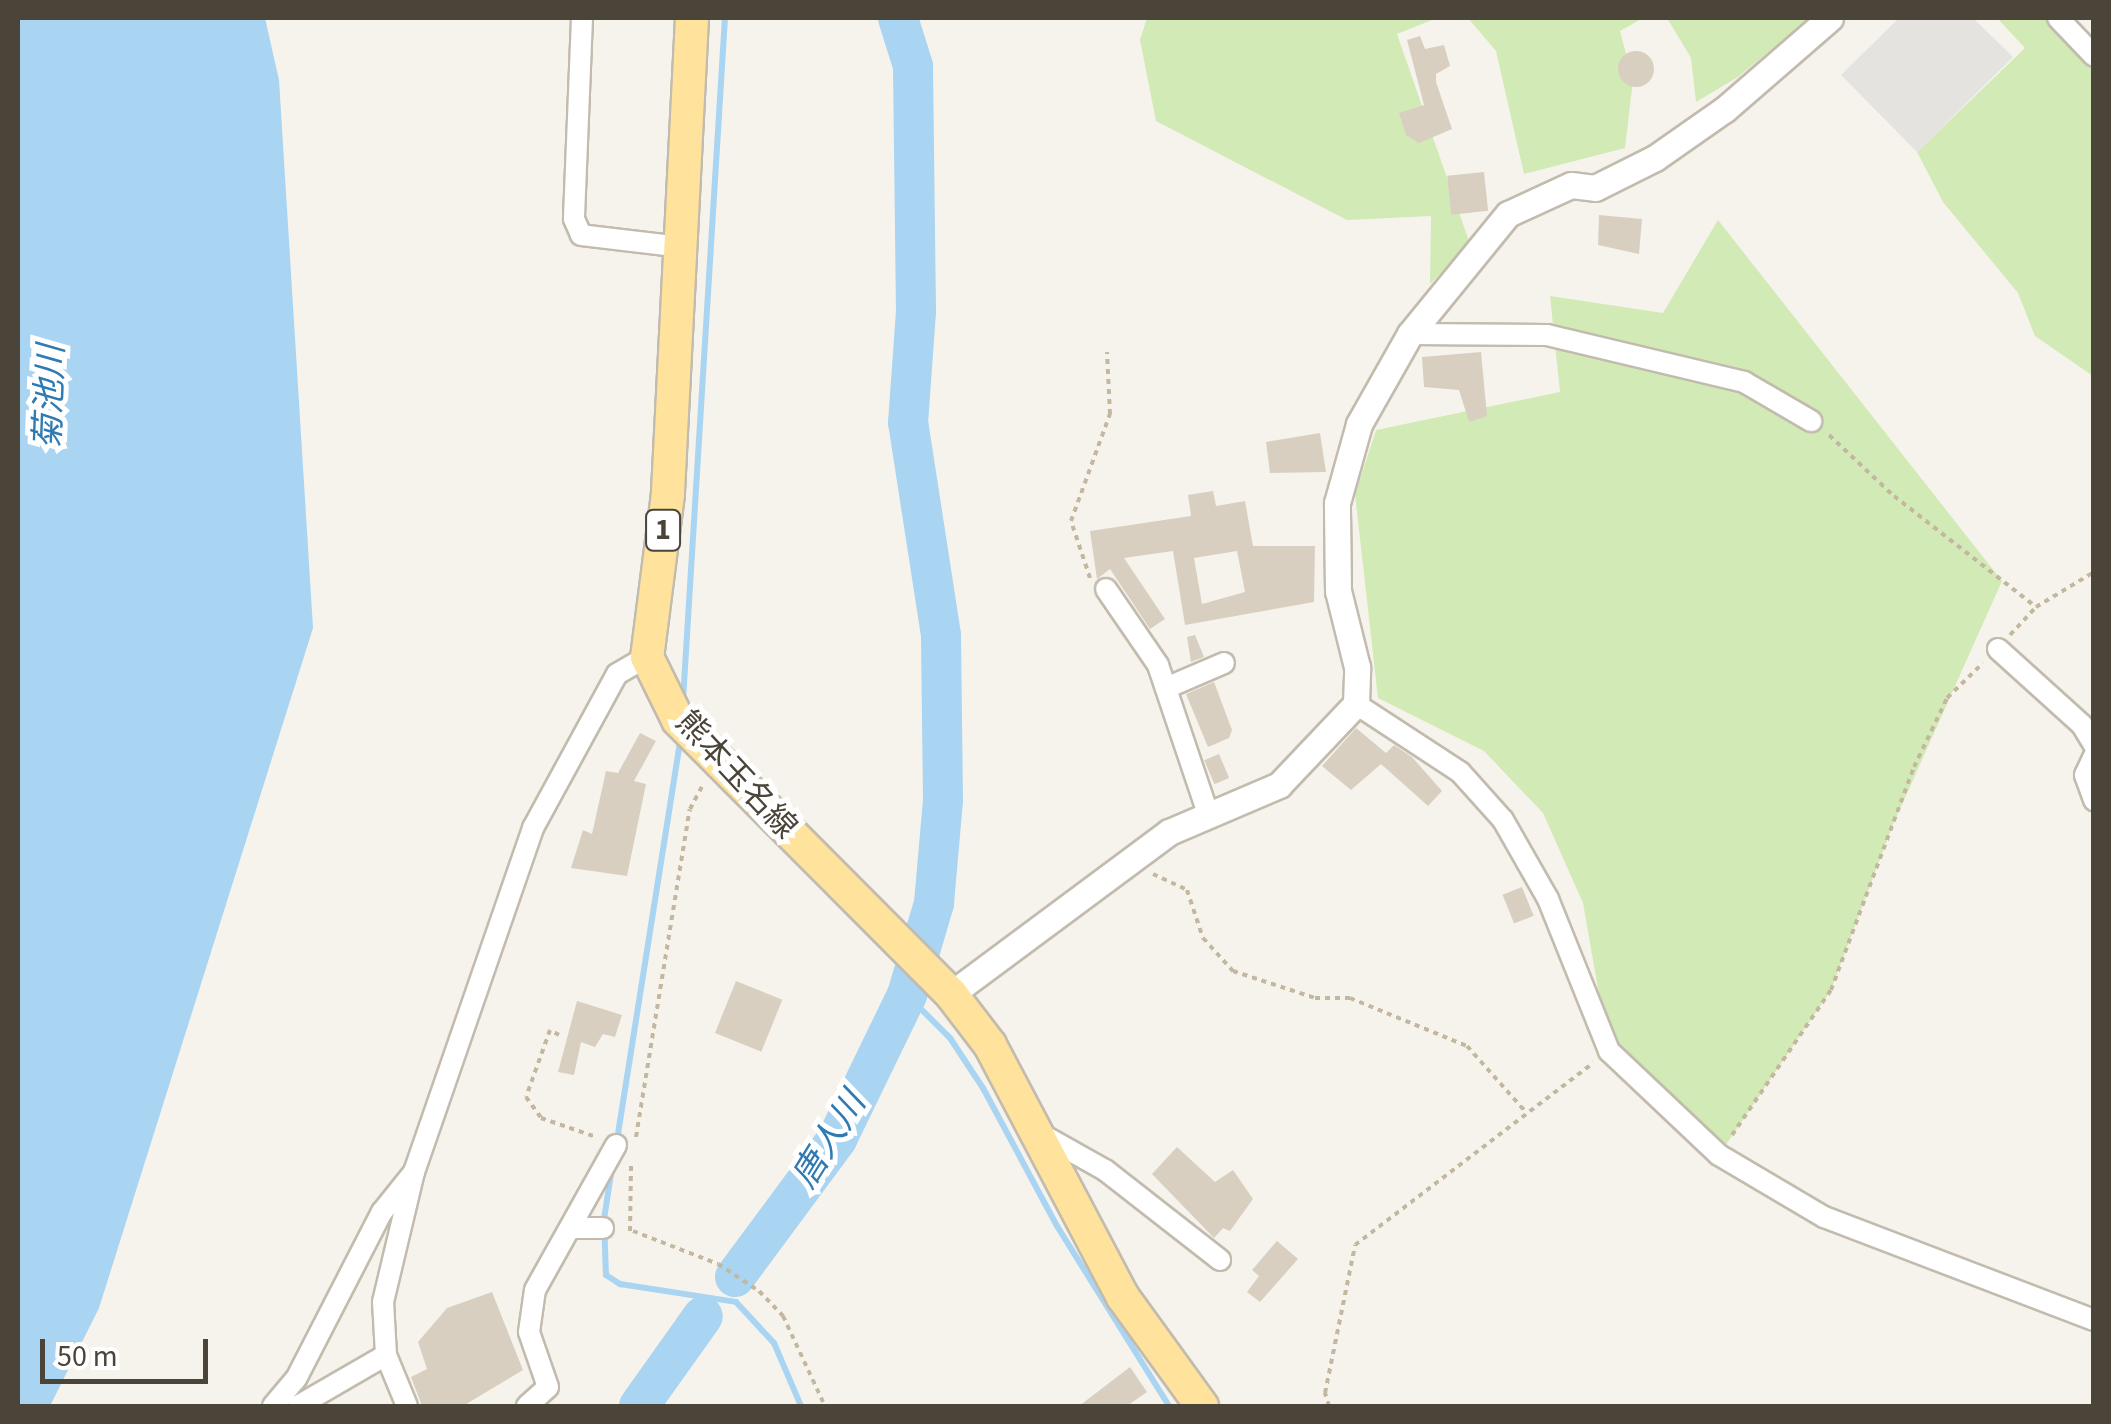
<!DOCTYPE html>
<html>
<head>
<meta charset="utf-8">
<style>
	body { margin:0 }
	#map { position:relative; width:2111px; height:1424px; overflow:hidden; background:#f6f3ec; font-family:"Source Sans 3","Noto Sans JP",sans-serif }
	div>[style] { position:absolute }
	.green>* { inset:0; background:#d2eab5 }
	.parking>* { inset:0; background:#e5e3e0 }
	.water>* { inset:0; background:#a9d4f2 }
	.stream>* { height:6px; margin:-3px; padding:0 3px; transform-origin:3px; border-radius:3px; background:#a9d4f2 }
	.river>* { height:40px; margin:-20px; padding:0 20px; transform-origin:20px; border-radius:20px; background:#a9d4f2 }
	.building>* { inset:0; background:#d8cfc1; transform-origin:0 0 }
	.round { border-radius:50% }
	.path>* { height:4px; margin-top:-2px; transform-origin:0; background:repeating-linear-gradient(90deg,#c4b79f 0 5px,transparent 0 10px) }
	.roads { filter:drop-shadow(2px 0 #c2bbae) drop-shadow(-2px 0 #c2bbae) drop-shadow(0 2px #c2bbae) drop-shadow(0 -2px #c2bbae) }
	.minor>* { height:20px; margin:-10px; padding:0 10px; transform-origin:10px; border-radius:10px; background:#fff }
	.tertiary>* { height:25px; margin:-12.5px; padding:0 12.5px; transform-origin:12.5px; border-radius:12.5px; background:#fff }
	.primary>* { height:32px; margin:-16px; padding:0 16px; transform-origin:16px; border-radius:16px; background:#ffe39c }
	span { translate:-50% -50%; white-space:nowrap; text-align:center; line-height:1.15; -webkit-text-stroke:10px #fff; paint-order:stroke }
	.shield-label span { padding:2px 8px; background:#fff; border:2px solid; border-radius:8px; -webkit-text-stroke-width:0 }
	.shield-label { font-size:30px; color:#4b4439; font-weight:700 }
	.street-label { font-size:32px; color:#4b4439 }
	.water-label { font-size:35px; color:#2e7ab2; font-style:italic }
	.frame { position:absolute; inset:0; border:20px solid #4b4439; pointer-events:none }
	.scale { position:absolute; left:40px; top:1339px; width:168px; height:45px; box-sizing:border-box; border:5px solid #4b4439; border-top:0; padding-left:12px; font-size:30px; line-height:35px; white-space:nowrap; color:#4b4439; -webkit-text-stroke:8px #fff; paint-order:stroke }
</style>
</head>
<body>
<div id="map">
	<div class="green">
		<i style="clip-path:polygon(1147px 18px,1437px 18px,1397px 34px,1470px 244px,1430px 284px,1431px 216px,1347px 220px,1156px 121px,1140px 40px)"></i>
		<i style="clip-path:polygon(1468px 18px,1643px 18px,1620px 31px,1633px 80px,1625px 148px,1524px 174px,1496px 51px)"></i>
		<i style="clip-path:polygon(1667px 18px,1809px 18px,1738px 77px,1696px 102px,1691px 58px)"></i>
		<i style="clip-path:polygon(1997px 18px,2057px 18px,2093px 60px,2093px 376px,2035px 336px,2018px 293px,1943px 202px,1917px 152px,2025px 48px)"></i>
		<i style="clip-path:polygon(1718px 220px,2002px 581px,1892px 827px,1831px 990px,1719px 1155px,1609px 1051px,1583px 903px,1543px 813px,1484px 751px,1378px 698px,1355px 494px,1376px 430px,1560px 392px,1550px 296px,1663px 313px)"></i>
	</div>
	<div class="parking">
		<i style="clip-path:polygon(1899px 18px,1973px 18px,2013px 57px,1917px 152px,1841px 75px)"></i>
	</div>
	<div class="water">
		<i style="clip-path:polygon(18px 18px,265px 18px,279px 80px,313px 628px,99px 1308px,50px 1406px,18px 1406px)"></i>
	</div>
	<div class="stream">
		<i style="left:683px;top:700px;width:683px;rotate:-86.48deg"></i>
		<i style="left:907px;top:995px;width:61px;rotate:45deg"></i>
		<i style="left:950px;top:1038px;width:60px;rotate:56.6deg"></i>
		<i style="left:983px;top:1088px;width:157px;rotate:61.8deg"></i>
		<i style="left:1057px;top:1226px;width:212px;rotate:58.1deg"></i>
		<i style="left:617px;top:1140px;width:408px;rotate:-81deg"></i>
		<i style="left:612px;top:1167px;width:53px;rotate:98.7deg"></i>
		<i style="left:604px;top:1219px;width:56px;rotate:88deg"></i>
		<i style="left:606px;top:1275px;width:17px;rotate:33deg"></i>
		<i style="left:620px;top:1284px;width:117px;rotate:8.8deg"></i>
		<i style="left:736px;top:1302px;width:56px;rotate:47.2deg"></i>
		<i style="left:774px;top:1343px;width:69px;rotate:66.8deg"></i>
	</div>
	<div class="river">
		<i style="left:735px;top:1277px;width:172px;rotate:-53.5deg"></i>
		<i style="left:837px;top:1139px;width:160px;rotate:-64.1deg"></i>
		<i style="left:907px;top:995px;width:96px;rotate:-73.6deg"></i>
		<i style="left:934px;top:903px;width:103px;rotate:-85deg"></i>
		<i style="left:943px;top:800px;width:165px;rotate:-90.7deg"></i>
		<i style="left:941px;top:635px;width:215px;rotate:-98.8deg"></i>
		<i style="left:908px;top:423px;width:111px;rotate:-85.9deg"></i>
		<i style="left:916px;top:312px;width:246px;rotate:-90.7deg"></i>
		<i style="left:913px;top:66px;width:50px;rotate:-107.4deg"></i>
		<i style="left:639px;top:1406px;width:110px;rotate:-54.6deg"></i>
	</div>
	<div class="building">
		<i style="clip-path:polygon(1420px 36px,1425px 49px,1444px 45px,1450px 66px,1436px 74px,1436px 82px,1452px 129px,1419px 143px,1406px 135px,1399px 113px,1424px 105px,1407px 40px)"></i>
		<i class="round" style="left:1618px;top:51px;width:36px;height:36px"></i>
		<i style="left:1484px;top:172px;width:39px;height:37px;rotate:84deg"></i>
		<i style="clip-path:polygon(1599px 215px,1642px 219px,1639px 254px,1598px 245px)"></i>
		<i style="clip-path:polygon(1481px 352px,1487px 416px,1469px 422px,1459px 390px,1424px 387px,1422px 357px)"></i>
		<i style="clip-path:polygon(1320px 433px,1326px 472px,1270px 473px,1266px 442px)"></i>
		<i style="clip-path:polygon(evenodd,1213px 491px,1216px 506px,1245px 501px,1253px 546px,1315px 546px,1314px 602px,1185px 625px,1173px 551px,1124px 558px,1165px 619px,1150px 629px,1110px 569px,1097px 579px,1090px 531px,1191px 516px,1188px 495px,1213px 491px,1237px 551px,1245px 592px,1202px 604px,1194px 558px,1237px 551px)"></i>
		<i style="clip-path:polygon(1195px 635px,1204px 657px,1191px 662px,1187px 637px)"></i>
		<i style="clip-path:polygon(1214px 682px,1232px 730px,1229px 738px,1208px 747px,1186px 694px)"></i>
		<i style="clip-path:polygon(1356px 728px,1386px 753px,1394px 745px,1412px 757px,1442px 791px,1428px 806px,1381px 764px,1351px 790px,1322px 766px)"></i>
		<i style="clip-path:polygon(640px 733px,656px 741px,634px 781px,646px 784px,627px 876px,571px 868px,583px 830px,592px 834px,606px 771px,618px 773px)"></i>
		<i style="left:1219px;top:754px;width:26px;height:16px;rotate:67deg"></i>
		<i style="left:1522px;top:887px;width:31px;height:21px;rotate:68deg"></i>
		<i style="left:736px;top:981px;width:50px;height:56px;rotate:22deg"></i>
		<i style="clip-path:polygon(577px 1001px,622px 1015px,615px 1037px,603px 1034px,595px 1047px,581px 1042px,574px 1075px,558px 1072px)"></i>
		<i style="clip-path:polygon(1177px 1147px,1215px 1182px,1233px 1170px,1253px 1199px,1230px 1231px,1223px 1228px,1214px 1238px,1152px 1174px)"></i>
		<i style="clip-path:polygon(1277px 1241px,1298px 1259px,1260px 1302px,1247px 1292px,1259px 1276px,1252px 1270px)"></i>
		<i style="clip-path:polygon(492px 1292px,523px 1370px,463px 1406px,422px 1406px,411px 1377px,427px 1369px,418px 1342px,447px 1308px)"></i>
		<i style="clip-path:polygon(1130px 1367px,1147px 1392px,1127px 1406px,1079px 1406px)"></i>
	</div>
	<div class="path">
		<i style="left:1829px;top:435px;width:89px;rotate:43.2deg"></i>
		<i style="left:1894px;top:496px;width:180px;rotate:38deg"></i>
		<i style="left:1090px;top:578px;width:60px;rotate:-108.4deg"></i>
		<i style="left:1071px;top:521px;width:114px;rotate:-70deg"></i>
		<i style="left:1110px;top:414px;width:62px;rotate:-92.8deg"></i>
		<i style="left:2010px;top:635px;width:38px;rotate:-47deg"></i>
		<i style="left:2036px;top:607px;width:68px;rotate:-31.1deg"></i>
		<i style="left:1153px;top:874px;width:38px;rotate:25deg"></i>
		<i style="left:1187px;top:890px;width:51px;rotate:71.6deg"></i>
		<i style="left:1203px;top:938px;width:45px;rotate:47.7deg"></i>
		<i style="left:1233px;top:971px;width:86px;rotate:18.2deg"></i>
		<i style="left:1315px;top:998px;width:35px"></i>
		<i style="left:1350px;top:998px;width:126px;rotate:22.3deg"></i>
		<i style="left:1467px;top:1046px;width:87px;rotate:48.3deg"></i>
		<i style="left:559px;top:1035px;width:10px;rotate:-151deg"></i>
		<i style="left:550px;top:1030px;width:71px;rotate:109.7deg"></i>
		<i style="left:526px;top:1097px;width:26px;rotate:54deg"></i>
		<i style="left:541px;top:1118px;width:58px;rotate:19.1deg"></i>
		<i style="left:1732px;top:1135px;width:176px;rotate:-55.7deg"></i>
		<i style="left:1831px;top:990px;width:238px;rotate:-69.6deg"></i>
		<i style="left:1914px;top:767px;width:76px;rotate:-64.4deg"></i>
		<i style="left:1947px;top:698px;width:50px;rotate:-44.2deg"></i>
		<i style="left:636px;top:1137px;width:332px;rotate:-80.7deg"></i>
		<i style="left:690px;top:809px;width:27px;rotate:-62deg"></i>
		<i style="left:630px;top:1231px;width:65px;rotate:-89.1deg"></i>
		<i style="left:633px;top:1231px;width:91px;rotate:21.2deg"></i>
		<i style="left:718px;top:1264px;width:49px;rotate:33.4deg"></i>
		<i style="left:759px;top:1291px;width:35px;rotate:46deg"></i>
		<i style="left:783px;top:1316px;width:99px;rotate:65deg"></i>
		<i style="left:1329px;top:1406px;width:14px;rotate:-107deg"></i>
		<i style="left:1325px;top:1393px;width:151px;rotate:-78.5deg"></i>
		<i style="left:1355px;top:1245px;width:300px;rotate:-37.4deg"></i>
	</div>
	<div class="roads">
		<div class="minor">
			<i style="left:582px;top:18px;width:201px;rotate:92.3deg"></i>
			<i style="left:574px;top:219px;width:17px;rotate:66deg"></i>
			<i style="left:581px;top:235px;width:101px;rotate:6.8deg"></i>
			<i style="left:2058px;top:18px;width:52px;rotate:46.5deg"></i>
			<i style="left:1410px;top:334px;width:137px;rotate:0.4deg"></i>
			<i style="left:1547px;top:335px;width:203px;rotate:13.4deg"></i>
			<i style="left:1744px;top:382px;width:78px;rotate:30.2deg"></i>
			<i style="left:1106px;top:589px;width:92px;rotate:55.6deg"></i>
			<i style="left:1158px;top:665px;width:154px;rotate:71.4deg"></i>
			<i style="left:1998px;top:649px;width:113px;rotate:42.1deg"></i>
			<i style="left:2082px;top:725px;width:23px;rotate:59deg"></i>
			<i style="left:1166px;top:688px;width:63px;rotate:-23.3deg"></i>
			<i style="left:1356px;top:704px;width:124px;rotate:33.2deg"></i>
			<i style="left:1460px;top:772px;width:64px;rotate:48.1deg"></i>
			<i style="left:1503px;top:820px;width:91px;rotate:60.3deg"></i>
			<i style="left:1548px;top:899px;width:164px;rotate:68.1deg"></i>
			<i style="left:1609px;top:1051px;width:151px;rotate:43.4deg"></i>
			<i style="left:1719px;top:1155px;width:122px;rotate:30.6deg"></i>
			<i style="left:1824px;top:1217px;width:289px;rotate:20.9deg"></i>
			<i style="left:2094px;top:756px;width:21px;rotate:115deg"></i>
			<i style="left:2085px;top:775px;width:27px;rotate:70deg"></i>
			<i style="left:1039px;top:1133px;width:76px;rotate:29.3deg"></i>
			<i style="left:1105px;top:1170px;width:146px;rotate:38deg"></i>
			<i style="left:573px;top:1228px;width:30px"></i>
			<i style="left:273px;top:1406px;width:35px;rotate:-50deg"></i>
			<i style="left:296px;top:1379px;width:188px;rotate:-62.8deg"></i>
			<i style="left:382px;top:1212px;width:51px;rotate:-51.3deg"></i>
			<i style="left:298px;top:1406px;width:102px;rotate:-30.1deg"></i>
			<i style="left:407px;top:1406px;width:55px;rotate:-112.4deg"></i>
			<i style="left:386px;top:1355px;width:53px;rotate:-93.2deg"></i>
			<i style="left:383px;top:1302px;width:134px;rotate:-76.6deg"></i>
			<i style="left:414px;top:1172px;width:364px;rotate:-70.9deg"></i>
			<i style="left:533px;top:828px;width:175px;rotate:-61.4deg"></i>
			<i style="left:617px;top:674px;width:34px;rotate:-30deg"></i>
			<i style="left:527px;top:1406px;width:28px;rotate:-42deg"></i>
			<i style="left:548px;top:1387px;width:58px;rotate:-109.1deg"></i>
			<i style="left:529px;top:1332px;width:42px;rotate:-81.9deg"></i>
			<i style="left:535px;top:1290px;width:166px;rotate:-60.8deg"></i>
		</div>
		<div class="tertiary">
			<i style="left:951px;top:994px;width:272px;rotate:-36.6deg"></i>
			<i style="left:1169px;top:832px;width:120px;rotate:-23.1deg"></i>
			<i style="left:1279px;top:785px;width:112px;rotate:-46.5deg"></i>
			<i style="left:1356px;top:704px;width:37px;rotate:-88deg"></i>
			<i style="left:1357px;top:667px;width:78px;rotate:-104deg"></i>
			<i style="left:1338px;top:591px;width:88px;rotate:-90.7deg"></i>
			<i style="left:1337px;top:503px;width:82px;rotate:-74.4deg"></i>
			<i style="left:1359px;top:424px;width:103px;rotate:-60.5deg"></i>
			<i style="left:1410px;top:334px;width:155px;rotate:-50.8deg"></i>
			<i style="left:1508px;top:214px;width:69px;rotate:-24.7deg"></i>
			<i style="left:1571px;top:185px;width:24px;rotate:7deg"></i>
			<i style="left:1595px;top:188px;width:67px;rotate:-26.6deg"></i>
			<i style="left:1655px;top:158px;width:85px;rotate:-35deg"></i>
			<i style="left:1725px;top:109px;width:139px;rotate:-40.9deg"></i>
		</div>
		<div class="primary">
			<i style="left:692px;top:18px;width:477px;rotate:92.9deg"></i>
			<i style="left:668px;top:494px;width:164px;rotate:97.3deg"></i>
			<i style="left:647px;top:657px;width:70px;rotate:63.8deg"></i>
			<i style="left:678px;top:720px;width:387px;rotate:45.1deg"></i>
			<i style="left:951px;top:994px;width:64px;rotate:52.6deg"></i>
			<i style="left:990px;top:1045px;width:285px;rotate:62.2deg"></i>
			<i style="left:1123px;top:1297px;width:135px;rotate:54.1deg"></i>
		</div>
	</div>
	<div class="shield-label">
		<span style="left:663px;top:530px">1</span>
	</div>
	<div class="street-label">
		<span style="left:736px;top:775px;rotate:47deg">熊本玉名線</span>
	</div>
	<div class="water-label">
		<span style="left:50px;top:397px;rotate:-88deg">菊池川</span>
		<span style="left:829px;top:1140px;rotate:-58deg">唐人川</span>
	</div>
	<div class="frame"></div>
	<div class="scale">50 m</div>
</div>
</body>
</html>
